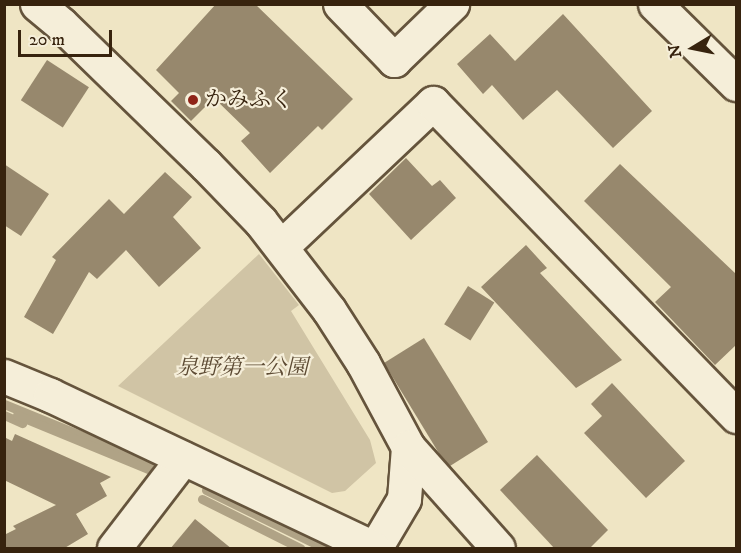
<!DOCTYPE html>
<html>
<head>
<meta charset="utf-8">
<style>
	body { margin:0 }
	#map { position:relative; width:741px; height:553px; overflow:hidden; background:#efe5c4; font-family:"IM FELL DW Pica","Noto Serif JP",serif }
	div>[style] { position:absolute }
	[style*='--x'] { left:calc(var(--x)*1px); top:calc(var(--y)*1px); width:calc(var(--w)*1px); rotate:calc(var(--a)*1deg) }
	.green>* { inset:0; background:#d0c4a5 }
	.stream>* { height:9px; margin:-4.5px; padding:0 4.5px; transform-origin:4.5px; border-radius:4.5px; background:#b0a386 }
	.building>* { inset:0; background:#97886d; transform-origin:0 0 }
	.roads { filter:drop-shadow(2px 0 #65543c) drop-shadow(-2px 0 #65543c) drop-shadow(0 2px #65543c) drop-shadow(0 -2px #65543c) }
	.street>* { height:33px; margin:-16.5px; padding:0 16.5px; transform-origin:16.5px; border-radius:16.5px; background:#f5eed9 }
	.secondary>* { height:33px; margin:-16.5px; padding:0 16.5px; transform-origin:16.5px; border-radius:16.5px; background:#f5eed9 }
	.dots>* { width:16px; height:16px; translate:-50% -50%; box-sizing:border-box; border:3px solid #f5eed9; border-radius:50% }
	span { translate:-50% -50%; white-space:nowrap; text-align:center; line-height:1.15; -webkit-text-stroke:4.5px #f5eed9; paint-order:stroke }
	.poi-label { font-size:22px; color:#37230e }
	.left { translate:0 -50%; text-align:left }
	.park-label { font-size:22px; color:#5d4b34; font-style:italic }
	.frame { position:absolute; inset:0; border:6px solid #37230e; pointer-events:none }
	.north { position:absolute; left:663px; top:18px; width:60px; height:60px; -webkit-text-stroke:4px #f5eed9; paint-order:stroke; rotate:260deg; font-size:16px; font-weight:700; line-height:24px; text-align:center; color:#37230e }
	.north::after { content:''; display:block; margin:auto; width:21px; height:27px; background:#37230e; clip-path:polygon(50% 0,100% 100%,50% 72%,0 100%) }
	.scale { position:absolute; left:18px; top:30px; width:94px; height:27px; box-sizing:border-box; border:3px solid #37230e; border-top:0; padding-left:8px; font-size:18px; line-height:21px; white-space:nowrap; color:#37230e; -webkit-text-stroke:4px #f5eed9; paint-order:stroke }
</style>
</head>
<body>
<div id="map">
	<div class="green">
		<i style="clip-path:polygon(259px 254px,299px 305px,291px 311px,370px 440px,376px 463px,345px 491px,332px 493px,118px 386px)"></i>
	</div>
	<div class="stream">
		<i style="--x:4;--y:404;--w:157;--a:22.1"></i>
		<i style="--x:4;--y:415;--w:20;--a:24"></i>
		<i style="--x:17;--y:415;--w:142;--a:22.4"></i>
		<i style="--x:206;--y:490;--w:131;--a:26.2"></i>
		<i style="--x:202;--y:499;--w:110;--a:26.6"></i>
	</div>
	<div class="building">
		<i style="clip-path:polygon(216px 4px,255px 4px,353px 99px,322px 130px,318px 126px,270px 173px,241px 141px,250px 133px,214px 98px,191px 121px,171px 101px,179px 93px,156px 70px)"></i>
		<i style="clip-path:polygon(563px 14px,652px 111px,613px 148px,557px 90px,523px 120px,492px 85px,483px 94px,457px 64px,490px 34px,515px 61px)"></i>
		<i style="left:47px;top:60px;width:50px;height:48px;rotate:33deg"></i>
		<i style="clip-path:polygon(406px 158px,432px 186px,440px 180px,456px 198px,411px 240px,369px 194px)"></i>
		<i style="clip-path:polygon(4px 164px,49px 194px,21px 236px,4px 225px)"></i>
		<i style="clip-path:polygon(620px 164px,736px 274px,736px 345px,715px 365px,655px 302px,671px 287px,584px 201px)"></i>
		<i style="clip-path:polygon(165px 172px,192px 197px,173px 217px,201px 248px,159px 287px,126px 250px,97px 279px,89px 272px,53px 334px,24px 317px,56px 260px,52px 257px,109px 199px,124px 214px)"></i>
		<i style="clip-path:polygon(526px 245px,547px 268px,540px 273px,622px 360px,576px 388px,481px 287px)"></i>
		<i style="left:468px;top:286px;width:31px;height:45px;rotate:32deg"></i>
		<i style="clip-path:polygon(424px 338px,488px 442px,450px 466px,440px 455px,384px 363px)"></i>
		<i style="clip-path:polygon(612px 383px,685px 461px,646px 498px,584px 433px,602px 416px,591px 404px)"></i>
		<i style="clip-path:polygon(15px 434px,111px 477px,100px 483px,107px 496px,76px 514px,88px 534px,63px 549px,4px 549px,4px 535px,16px 529px,13px 526px,56px 505px,4px 480px,4px 437px,12px 441px)"></i>
		<i style="clip-path:polygon(537px 455px,608px 530px,589px 549px,555px 549px,500px 490px)"></i>
		<i style="clip-path:polygon(195px 519px,232px 549px,170px 549px)"></i>
	</div>
	<div class="roads">
		<div class="street">
			<i style="--x:37;--y:4;--w:31;--a:40"></i>
			<i style="--x:61;--y:24;--w:202;--a:44.2"></i>
			<i style="--x:206;--y:165;--w:79;--a:46"></i>
			<i style="--x:261;--y:222;--w:111;--a:52.3"></i>
			<i style="--x:329;--y:310;--w:63;--a:57.3"></i>
			<i style="--x:363;--y:363;--w:95;--a:61.8"></i>
			<i style="--x:408;--y:447;--w:52;--a:94.4"></i>
			<i style="--x:404;--y:499;--w:57;--a:120.6"></i>
			<i style="--x:340;--y:4;--w:78;--a:46"></i>
			<i style="--x:394;--y:60;--w:81;--a:-44"></i>
			<i style="--x:282;--y:246;--w:208;--a:-43.4"></i>
			<i style="--x:433;--y:103;--w:436;--a:45.9"></i>
			<i style="--x:408;--y:447;--w:135;--a:48.3"></i>
			<i style="--x:114;--y:548;--w:113;--a:-52.5"></i>
		</div>
		<div class="secondary">
			<i style="--x:655;--y:4;--w:114;--a:44.6"></i>
			<i style="--x:4;--y:376;--w:50;--a:22.4"></i>
			<i style="--x:50;--y:395;--w:357;--a:25.3"></i>
		</div>
	</div>
	<div class="dots">
		<i style="left:193px;top:100px;background:#8f2418"></i>
	</div>
	<div class="poi-label">
		<span class="left" style="left:205px;top:100px">かみふく</span>
	</div>
	<div class="park-label">
		<span style="left:242px;top:368px">泉野第一公園</span>
	</div>
	<div class="frame"></div>
	<div class="north">N</div>
	<div class="scale">20 m</div>
</div>
</body>
</html>
